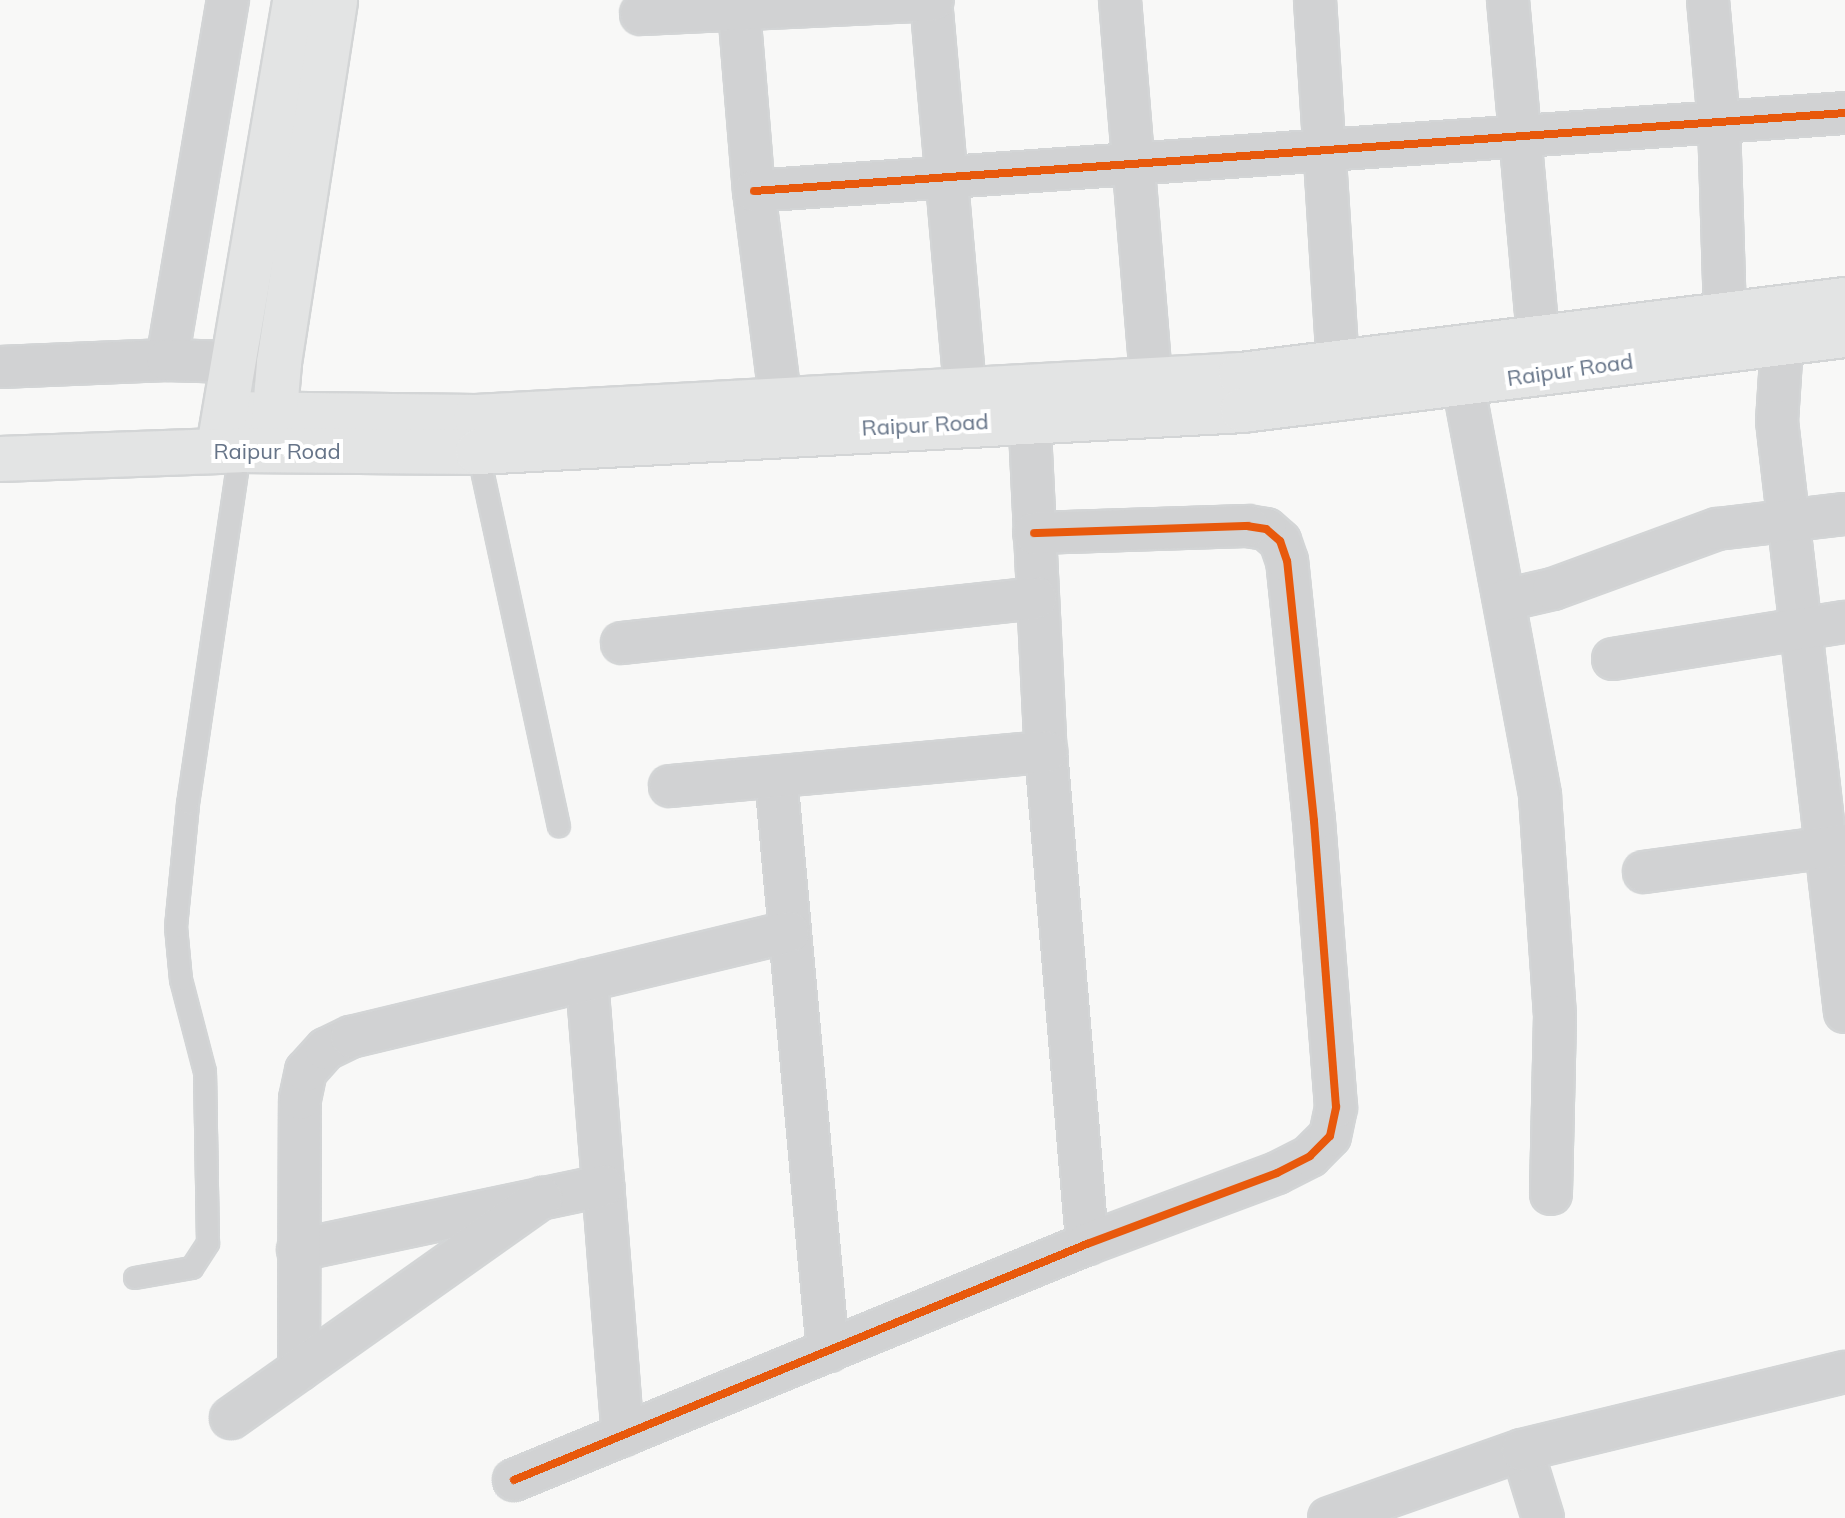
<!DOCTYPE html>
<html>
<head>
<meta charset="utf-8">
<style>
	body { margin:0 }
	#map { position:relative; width:1845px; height:1518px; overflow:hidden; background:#f8f8f7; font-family:Mulish,sans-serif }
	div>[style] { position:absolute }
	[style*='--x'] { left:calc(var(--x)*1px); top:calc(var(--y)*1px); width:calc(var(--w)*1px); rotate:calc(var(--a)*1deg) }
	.roads { filter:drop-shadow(2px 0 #d3d5d6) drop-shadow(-2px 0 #d3d5d6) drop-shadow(0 2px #d3d5d6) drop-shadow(0 -2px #d3d5d6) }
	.lane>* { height:20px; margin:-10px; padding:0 10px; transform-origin:10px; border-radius:10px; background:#d1d2d3 }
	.street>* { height:40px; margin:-20px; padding:0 20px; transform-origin:20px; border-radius:20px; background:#d1d2d3 }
	.secondary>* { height:44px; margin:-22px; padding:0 22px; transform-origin:22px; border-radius:22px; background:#e3e4e4 }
	.cycleway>* { height:8px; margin:-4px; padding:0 4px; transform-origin:4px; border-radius:4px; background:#e8590c }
	span { translate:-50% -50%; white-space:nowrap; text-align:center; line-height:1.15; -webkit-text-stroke:8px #fff; paint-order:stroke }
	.street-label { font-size:22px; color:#667488 }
</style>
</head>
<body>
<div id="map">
	<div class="roads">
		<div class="lane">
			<i style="--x:478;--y:452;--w:383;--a:77.8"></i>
			<i style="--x:135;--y:1278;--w:58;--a:-10"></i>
			<i style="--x:192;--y:1268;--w:30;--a:-57"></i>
			<i style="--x:208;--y:1243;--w:171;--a:-91"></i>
			<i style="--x:205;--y:1072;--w:95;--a:-104.6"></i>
			<i style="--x:181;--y:980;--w:53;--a:-95.4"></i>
			<i style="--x:176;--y:927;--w:124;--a:-84.4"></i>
			<i style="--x:188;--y:804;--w:358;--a:-81.6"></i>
		</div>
		<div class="street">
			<i style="--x:931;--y:0;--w:424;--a:85"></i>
			<i style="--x:1120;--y:0;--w:379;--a:85.3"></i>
			<i style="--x:1315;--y:0;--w:396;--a:86.4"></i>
			<i style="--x:1508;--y:0;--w:372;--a:84.9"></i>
			<i style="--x:1708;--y:0;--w:123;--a:84.9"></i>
			<i style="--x:1719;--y:123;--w:224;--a:88.2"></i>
			<i style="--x:739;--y:10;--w:182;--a:85.3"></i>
			<i style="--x:754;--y:191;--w:209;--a:82.8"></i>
			<i style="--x:641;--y:14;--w:292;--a:-2.7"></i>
			<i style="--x:754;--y:191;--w:1094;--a:-4.09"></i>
			<i style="--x:1782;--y:344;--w:77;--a:93.7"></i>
			<i style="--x:1777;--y:421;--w:595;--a:83.44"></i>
			<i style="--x:167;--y:360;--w:365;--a:-80.4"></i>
			<i style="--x:0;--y:367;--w:167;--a:-2.4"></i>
			<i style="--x:167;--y:360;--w:96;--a:1.8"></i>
			<i style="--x:1463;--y:383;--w:420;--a:79.4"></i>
			<i style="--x:1540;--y:796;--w:221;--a:86.1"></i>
			<i style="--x:1555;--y:1016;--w:178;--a:91.3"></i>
			<i style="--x:1028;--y:390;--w:362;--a:87.2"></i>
			<i style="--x:1046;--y:752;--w:494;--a:85.2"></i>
			<i style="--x:1505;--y:600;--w:49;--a:-12.9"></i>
			<i style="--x:1553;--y:589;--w:175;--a:-20.1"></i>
			<i style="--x:1717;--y:529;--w:129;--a:-6.7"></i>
			<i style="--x:622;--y:643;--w:417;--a:-6.2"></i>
			<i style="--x:1613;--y:659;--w:235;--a:-9.1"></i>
			<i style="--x:776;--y:777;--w:577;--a:84.83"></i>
			<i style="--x:670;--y:786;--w:378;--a:-5.2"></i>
			<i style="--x:1644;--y:872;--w:203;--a:-7.7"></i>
			<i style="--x:587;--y:980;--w:457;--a:85.5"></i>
			<i style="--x:298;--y:1250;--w:312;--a:-11.9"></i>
			<i style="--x:299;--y:1370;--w:271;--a:-89.8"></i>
			<i style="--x:300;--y:1099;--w:29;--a:-78"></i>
			<i style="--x:306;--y:1071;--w:30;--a:-48"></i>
			<i style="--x:326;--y:1049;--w:28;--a:-26"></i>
			<i style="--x:351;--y:1037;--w:450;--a:-13.5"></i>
			<i style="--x:231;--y:1418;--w:381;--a:-35.3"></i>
			<i style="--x:1522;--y:1450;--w:71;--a:72.8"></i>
			<i style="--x:514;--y:1480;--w:620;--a:-22.39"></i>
			<i style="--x:1087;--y:1244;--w:203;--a:-20.5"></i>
			<i style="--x:1277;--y:1173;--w:37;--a:-27"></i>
			<i style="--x:1310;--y:1156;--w:28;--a:-45"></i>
			<i style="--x:1330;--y:1136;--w:30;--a:-78"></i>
			<i style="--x:1336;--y:1107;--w:287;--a:-94.4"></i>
			<i style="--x:1314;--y:821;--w:261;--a:-95.9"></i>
			<i style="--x:1287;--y:561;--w:21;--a:-109"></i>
			<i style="--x:1280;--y:541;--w:18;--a:-139"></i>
			<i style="--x:1266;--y:529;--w:18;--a:-171"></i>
			<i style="--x:1248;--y:526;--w:214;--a:178.1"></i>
			<i style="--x:1329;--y:1518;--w:205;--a:-19.4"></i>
			<i style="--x:1522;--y:1450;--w:332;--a:-13.6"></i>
		</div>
		<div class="secondary">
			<i style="--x:225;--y:414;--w:251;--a:0.7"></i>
			<i style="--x:476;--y:417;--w:766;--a:-3.14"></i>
			<i style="--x:1241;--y:375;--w:609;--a:-7.08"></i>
			<i style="--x:220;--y:441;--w:447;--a:-80.3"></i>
			<i style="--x:272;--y:445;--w:82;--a:-85.1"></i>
			<i style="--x:279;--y:363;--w:367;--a:-81.2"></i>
			<i style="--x:0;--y:459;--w:240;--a:-2.1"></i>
			<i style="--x:240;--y:450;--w:238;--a:0.5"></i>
			<i style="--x:478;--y:452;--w:766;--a:-3.14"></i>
			<i style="--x:1243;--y:410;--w:607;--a:-7.1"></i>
		</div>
	</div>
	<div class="cycleway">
		<i style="--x:754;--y:191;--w:1094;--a:-4.09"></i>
		<i style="--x:514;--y:1480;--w:620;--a:-22.39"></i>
		<i style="--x:1087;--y:1244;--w:203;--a:-20.5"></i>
		<i style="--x:1277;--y:1173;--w:37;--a:-27"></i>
		<i style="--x:1310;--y:1156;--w:28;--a:-45"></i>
		<i style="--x:1330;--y:1136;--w:30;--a:-78"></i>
		<i style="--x:1336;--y:1107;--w:287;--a:-94.4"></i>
		<i style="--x:1314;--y:821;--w:261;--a:-95.9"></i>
		<i style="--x:1287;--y:561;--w:21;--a:-109"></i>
		<i style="--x:1280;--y:541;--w:18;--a:-139"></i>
		<i style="--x:1266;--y:529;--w:18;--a:-171"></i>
		<i style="--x:1248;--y:526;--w:214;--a:178.1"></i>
	</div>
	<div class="street-label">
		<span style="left:1570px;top:370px;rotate:-8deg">Raipur Road</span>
		<span style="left:925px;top:425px;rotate:-3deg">Raipur Road</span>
		<span style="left:277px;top:452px">Raipur Road</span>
	</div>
</div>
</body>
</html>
